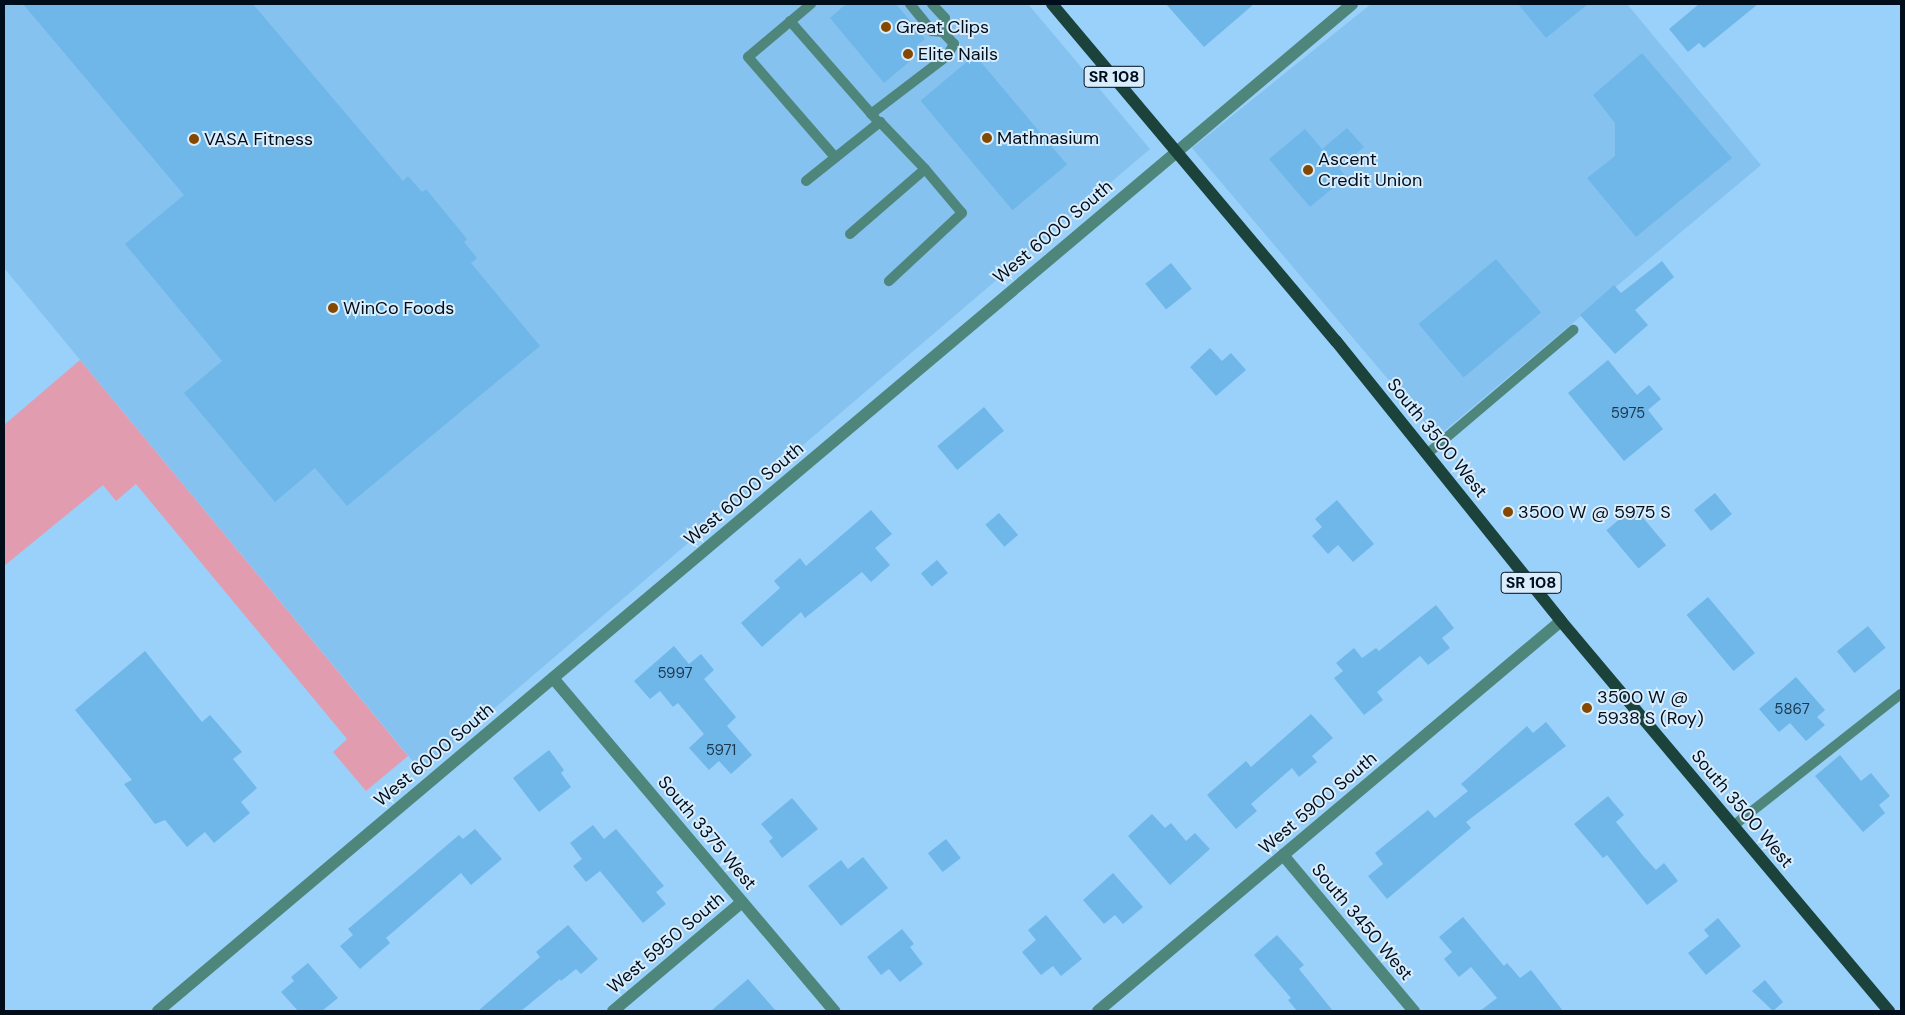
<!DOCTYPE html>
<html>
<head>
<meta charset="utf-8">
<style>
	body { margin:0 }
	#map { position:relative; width:1905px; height:1015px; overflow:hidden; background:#99d1fa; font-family:"DM Sans",sans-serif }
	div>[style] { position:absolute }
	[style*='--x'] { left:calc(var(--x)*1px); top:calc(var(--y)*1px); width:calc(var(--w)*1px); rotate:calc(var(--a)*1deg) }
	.built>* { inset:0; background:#85c2ef }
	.green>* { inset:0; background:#e29cb0 }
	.building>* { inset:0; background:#6fb7e9; transform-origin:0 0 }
	.service>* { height:10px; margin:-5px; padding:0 5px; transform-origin:5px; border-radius:5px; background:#4f867c }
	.minor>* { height:12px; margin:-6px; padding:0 6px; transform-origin:6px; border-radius:6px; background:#4f867c }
	.tertiary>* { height:12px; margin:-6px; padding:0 6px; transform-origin:6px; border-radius:6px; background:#4f867c }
	.primary>* { height:12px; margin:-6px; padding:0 6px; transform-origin:6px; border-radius:6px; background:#1b433c }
	.dots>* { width:14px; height:14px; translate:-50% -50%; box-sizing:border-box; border:2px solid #d9edfd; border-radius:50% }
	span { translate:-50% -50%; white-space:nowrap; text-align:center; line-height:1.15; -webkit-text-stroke:4px #d9edfd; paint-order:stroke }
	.number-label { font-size:15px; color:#1c384f }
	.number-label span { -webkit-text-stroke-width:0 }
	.shield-label span { padding:1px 4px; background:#d9edfd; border:1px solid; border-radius:4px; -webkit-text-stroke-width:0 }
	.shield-label { font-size:16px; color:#000e1c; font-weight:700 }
	.poi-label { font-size:18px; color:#000e1c }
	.left { translate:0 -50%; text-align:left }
	.street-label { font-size:18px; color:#000e1c }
	.frame { position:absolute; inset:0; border:5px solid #000e1c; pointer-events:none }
</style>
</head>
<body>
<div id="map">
	<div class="built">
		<i style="clip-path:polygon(4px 4px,1028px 4px,1150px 149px,421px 771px,4px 268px)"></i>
		<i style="clip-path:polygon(1371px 4px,1627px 4px,1761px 165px,1437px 437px,1192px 148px)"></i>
	</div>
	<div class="green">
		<i style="clip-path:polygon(80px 360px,408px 756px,366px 791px,333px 752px,347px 739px,136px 484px,116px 501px,103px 485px,4px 566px,4px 425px)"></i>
	</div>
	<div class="building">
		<i style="clip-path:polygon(23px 4px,253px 4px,403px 181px,408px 176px,422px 192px,426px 189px,467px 239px,464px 242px,477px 258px,471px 263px,540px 346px,347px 506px,315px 468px,275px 502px,184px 393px,222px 361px,125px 244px,184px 195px)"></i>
		<i style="clip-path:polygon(846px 4px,896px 4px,925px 39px,917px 45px,922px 51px,884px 83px,830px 18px)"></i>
		<i style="clip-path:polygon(1166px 4px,1254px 4px,1204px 47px)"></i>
		<i style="clip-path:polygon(1518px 4px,1588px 4px,1546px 38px)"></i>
		<i style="clip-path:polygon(1699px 4px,1758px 4px,1704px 48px,1699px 43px,1688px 52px,1669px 29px)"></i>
		<i style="clip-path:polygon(1642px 53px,1732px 158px,1636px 237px,1587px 178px,1615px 156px,1615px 123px,1593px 95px)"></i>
		<i style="left:975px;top:55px;width:143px;height:71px;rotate:50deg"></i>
		<i style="clip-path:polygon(1347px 128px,1364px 147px,1339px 168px,1346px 177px,1310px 207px,1269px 159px,1305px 129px,1322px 149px)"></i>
		<i style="left:1496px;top:259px;width:70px;height:101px;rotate:50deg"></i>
		<i style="clip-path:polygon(1662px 261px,1674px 277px,1635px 310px,1648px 325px,1615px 354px,1580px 315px,1614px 285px,1621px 293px)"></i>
		<i style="left:1171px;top:263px;width:33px;height:33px;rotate:51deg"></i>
		<i style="clip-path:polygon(1210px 348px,1222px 361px,1231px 353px,1246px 370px,1216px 396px,1190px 367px)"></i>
		<i style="clip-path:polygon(1608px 360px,1637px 395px,1649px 385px,1661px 399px,1648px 410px,1663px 429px,1624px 461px,1568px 393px)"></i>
		<i style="left:984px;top:407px;width:31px;height:61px;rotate:50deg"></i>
		<i style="left:1715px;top:493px;width:27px;height:27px;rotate:51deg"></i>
		<i style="clip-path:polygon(1337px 500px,1374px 544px,1353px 562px,1338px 545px,1328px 554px,1312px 536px,1322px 527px,1315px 519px)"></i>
		<i style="left:1634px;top:507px;width:50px;height:36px;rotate:50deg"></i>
		<i style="clip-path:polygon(871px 510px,892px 534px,875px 548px,890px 565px,871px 582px,862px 572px,805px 618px,801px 612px,762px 647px,741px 623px,780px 588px,774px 581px,800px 558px,806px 566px)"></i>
		<i style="left:999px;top:513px;width:29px;height:18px;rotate:49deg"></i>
		<i style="left:937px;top:560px;width:17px;height:21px;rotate:50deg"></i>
		<i style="left:1708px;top:597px;width:73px;height:28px;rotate:50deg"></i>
		<i style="clip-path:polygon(1436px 605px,1454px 628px,1442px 638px,1450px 648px,1428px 665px,1420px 656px,1377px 692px,1383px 700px,1364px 715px,1334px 678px,1343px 671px,1336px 663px,1354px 648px,1362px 658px,1376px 648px,1379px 651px)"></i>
		<i style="left:1868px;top:626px;width:28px;height:40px;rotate:51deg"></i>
		<i style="clip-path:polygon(674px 646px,689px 664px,701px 654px,714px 670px,704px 679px,736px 717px,727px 726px,752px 755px,731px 774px,719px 761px,709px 770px,689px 748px,704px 734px,678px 703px,673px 707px,660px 691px,650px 699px,634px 681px)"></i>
		<i style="clip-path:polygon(145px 651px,202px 722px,210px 715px,242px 752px,233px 759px,257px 788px,241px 802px,250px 813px,214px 843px,205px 832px,187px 847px,165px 820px,155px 824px,124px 784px,132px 780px,75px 710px)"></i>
		<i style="clip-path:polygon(1796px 677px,1825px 710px,1817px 717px,1825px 725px,1806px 741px,1790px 723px,1779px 732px,1759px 709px)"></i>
		<i style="clip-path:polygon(1311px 714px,1333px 738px,1312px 756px,1317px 762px,1299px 777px,1292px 768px,1251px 804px,1257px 811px,1236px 829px,1207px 795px,1246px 761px,1251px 767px)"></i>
		<i style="clip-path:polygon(1546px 722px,1566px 746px,1466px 822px,1471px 828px,1387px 899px,1368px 876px,1383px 864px,1375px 853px,1428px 810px,1435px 818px,1468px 791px,1461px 784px,1527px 726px,1533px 733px)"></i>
		<i style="clip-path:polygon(549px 750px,564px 770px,561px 773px,571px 787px,539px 812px,513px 778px)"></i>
		<i style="clip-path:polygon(1840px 755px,1861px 781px,1871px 773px,1890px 796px,1879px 805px,1885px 813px,1863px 832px,1815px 776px)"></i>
		<i style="clip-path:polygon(1608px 796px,1624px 815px,1616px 822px,1644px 857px,1656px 870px,1664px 863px,1678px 881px,1647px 905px,1607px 855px,1603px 858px,1574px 824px)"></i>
		<i style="clip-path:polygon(792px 798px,818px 829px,782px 858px,769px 841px,773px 838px,761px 824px)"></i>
		<i style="clip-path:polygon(1152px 814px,1165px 828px,1171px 823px,1186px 841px,1195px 833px,1210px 849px,1170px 885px,1128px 836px)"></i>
		<i style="clip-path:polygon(593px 825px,604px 839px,616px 829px,664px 886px,656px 892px,666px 904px,643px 923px,600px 871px,586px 882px,573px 866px,582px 859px,570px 843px)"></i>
		<i style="clip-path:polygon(475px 829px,502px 859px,471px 885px,461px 873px,386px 938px,390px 943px,360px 969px,340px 946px,353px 935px,348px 929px,459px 835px,463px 839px)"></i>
		<i style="left:946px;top:839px;width:24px;height:23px;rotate:52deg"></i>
		<i style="clip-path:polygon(863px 857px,888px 888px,841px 926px,808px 886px,841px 860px,848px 869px)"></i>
		<i style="clip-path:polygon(1113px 873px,1143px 907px,1123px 924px,1115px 915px,1104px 924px,1083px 900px)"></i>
		<i style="clip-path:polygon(1046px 915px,1082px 959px,1061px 976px,1053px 966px,1041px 975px,1022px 952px,1036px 940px,1028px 930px)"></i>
		<i style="clip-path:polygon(1463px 917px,1504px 966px,1507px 963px,1520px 978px,1531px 970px,1563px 1011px,1480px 1011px,1497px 998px,1471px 967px,1459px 977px,1444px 959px,1452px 952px,1439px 937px)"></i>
		<i style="clip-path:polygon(1718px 918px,1741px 946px,1706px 975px,1688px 953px,1709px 936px,1704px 930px)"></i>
		<i style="clip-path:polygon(568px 925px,598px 959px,581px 974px,576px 969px,561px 981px,560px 979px,521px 1011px,478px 1011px,540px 957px,536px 952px)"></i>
		<i style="clip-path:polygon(902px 929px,914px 944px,910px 947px,923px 964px,900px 982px,889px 969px,881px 975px,867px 957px)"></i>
		<i style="clip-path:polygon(1277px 935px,1304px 965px,1299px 969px,1333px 1011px,1297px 1011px,1288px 1000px,1291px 998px,1254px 955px)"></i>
		<i style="clip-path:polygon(308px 963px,338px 998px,322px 1011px,298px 1011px,281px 992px,294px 981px,291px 977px)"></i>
		<i style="clip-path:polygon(748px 979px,776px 1011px,711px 1011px)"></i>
		<i style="clip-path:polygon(1765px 980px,1783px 1002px,1773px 1011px,1752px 991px)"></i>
	</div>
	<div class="service">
		<i style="--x:811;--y:4;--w:82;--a:139.9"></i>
		<i style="--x:748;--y:57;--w:133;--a:49"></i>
		<i style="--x:910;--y:4;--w:35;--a:51"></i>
		<i style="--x:932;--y:31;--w:11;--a:5"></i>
		<i style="--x:790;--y:21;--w:129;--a:48.8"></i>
		<i style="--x:871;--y:114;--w:96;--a:-37.3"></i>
		<i style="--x:947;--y:56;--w:14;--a:-60"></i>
		<i style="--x:954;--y:44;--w:16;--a:-133"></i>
		<i style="--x:943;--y:32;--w:14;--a:-82"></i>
		<i style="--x:945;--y:18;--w:19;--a:-133"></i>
		<i style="--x:806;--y:181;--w:95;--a:-38.6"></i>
		<i style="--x:880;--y:122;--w:65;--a:46.2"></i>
		<i style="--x:850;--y:234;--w:99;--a:-40.9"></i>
		<i style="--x:925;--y:169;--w:57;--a:49.9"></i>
		<i style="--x:962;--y:213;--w:100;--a:137"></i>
		<i style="--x:1427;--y:454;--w:192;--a:-40.3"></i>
		<i style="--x:1733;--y:826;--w:214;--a:-38.2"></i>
	</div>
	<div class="minor">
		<i style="--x:553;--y:678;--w:436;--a:49.8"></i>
		<i style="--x:1283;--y:855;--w:204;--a:50"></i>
		<i style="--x:613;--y:1011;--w:169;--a:-40.2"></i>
		<i style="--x:1098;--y:1011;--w:605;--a:-40.11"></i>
	</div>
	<div class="tertiary">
		<i style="--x:158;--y:1011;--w:1562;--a:-40.14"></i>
	</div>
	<div class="primary">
		<i style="--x:1052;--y:4;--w:441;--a:49.9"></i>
		<i style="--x:1336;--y:341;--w:359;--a:51.2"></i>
		<i style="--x:1561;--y:621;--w:510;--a:49.94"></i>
	</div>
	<div class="dots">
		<i style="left:886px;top:27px;background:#844801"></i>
		<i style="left:908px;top:54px;background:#844801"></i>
		<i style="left:987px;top:138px;background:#844801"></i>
		<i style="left:194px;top:139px;background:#844801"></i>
		<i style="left:1308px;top:170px;background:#844801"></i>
		<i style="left:333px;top:308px;background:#844801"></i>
		<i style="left:1508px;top:512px;background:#844801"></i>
		<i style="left:1587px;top:708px;background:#844801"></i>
	</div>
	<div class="number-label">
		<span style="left:1628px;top:414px">5975</span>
		<span style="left:675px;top:674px">5997</span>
		<span style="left:1792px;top:710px">5867</span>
		<span style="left:721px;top:751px">5971</span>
	</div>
	<div class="shield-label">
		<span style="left:1114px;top:77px">SR 108</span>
		<span style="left:1531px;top:583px">SR 108</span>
	</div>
	<div class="poi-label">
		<span class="left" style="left:896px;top:27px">Great Clips</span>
		<span class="left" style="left:918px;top:54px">Elite Nails</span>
		<span class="left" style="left:997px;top:138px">Mathnasium</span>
		<span class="left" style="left:204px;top:139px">VASA Fitness</span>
		<span class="left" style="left:1318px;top:170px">Ascent<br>Credit Union</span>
		<span class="left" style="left:343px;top:308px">WinCo Foods</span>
		<span class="left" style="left:1518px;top:512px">3500 W @ 5975 S</span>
		<span class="left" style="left:1597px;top:708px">3500 W @<br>5938 S (Roy)</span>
	</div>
	<div class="street-label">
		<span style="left:1053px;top:232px;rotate:-40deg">West 6000 South</span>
		<span style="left:1437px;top:438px;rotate:51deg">South 3500 West</span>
		<span style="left:744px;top:494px;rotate:-40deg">West 6000 South</span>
		<span style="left:434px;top:755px;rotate:-40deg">West 6000 South</span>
		<span style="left:1318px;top:803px;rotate:-40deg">West 5900 South</span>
		<span style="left:1742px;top:809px;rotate:50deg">South 3500 West</span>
		<span style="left:707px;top:833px;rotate:50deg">South 3375 West</span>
		<span style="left:1362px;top:922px;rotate:50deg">South 3450 West</span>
		<span style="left:666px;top:943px;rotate:-40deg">West 5950 South</span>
	</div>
	<div class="frame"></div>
</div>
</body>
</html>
